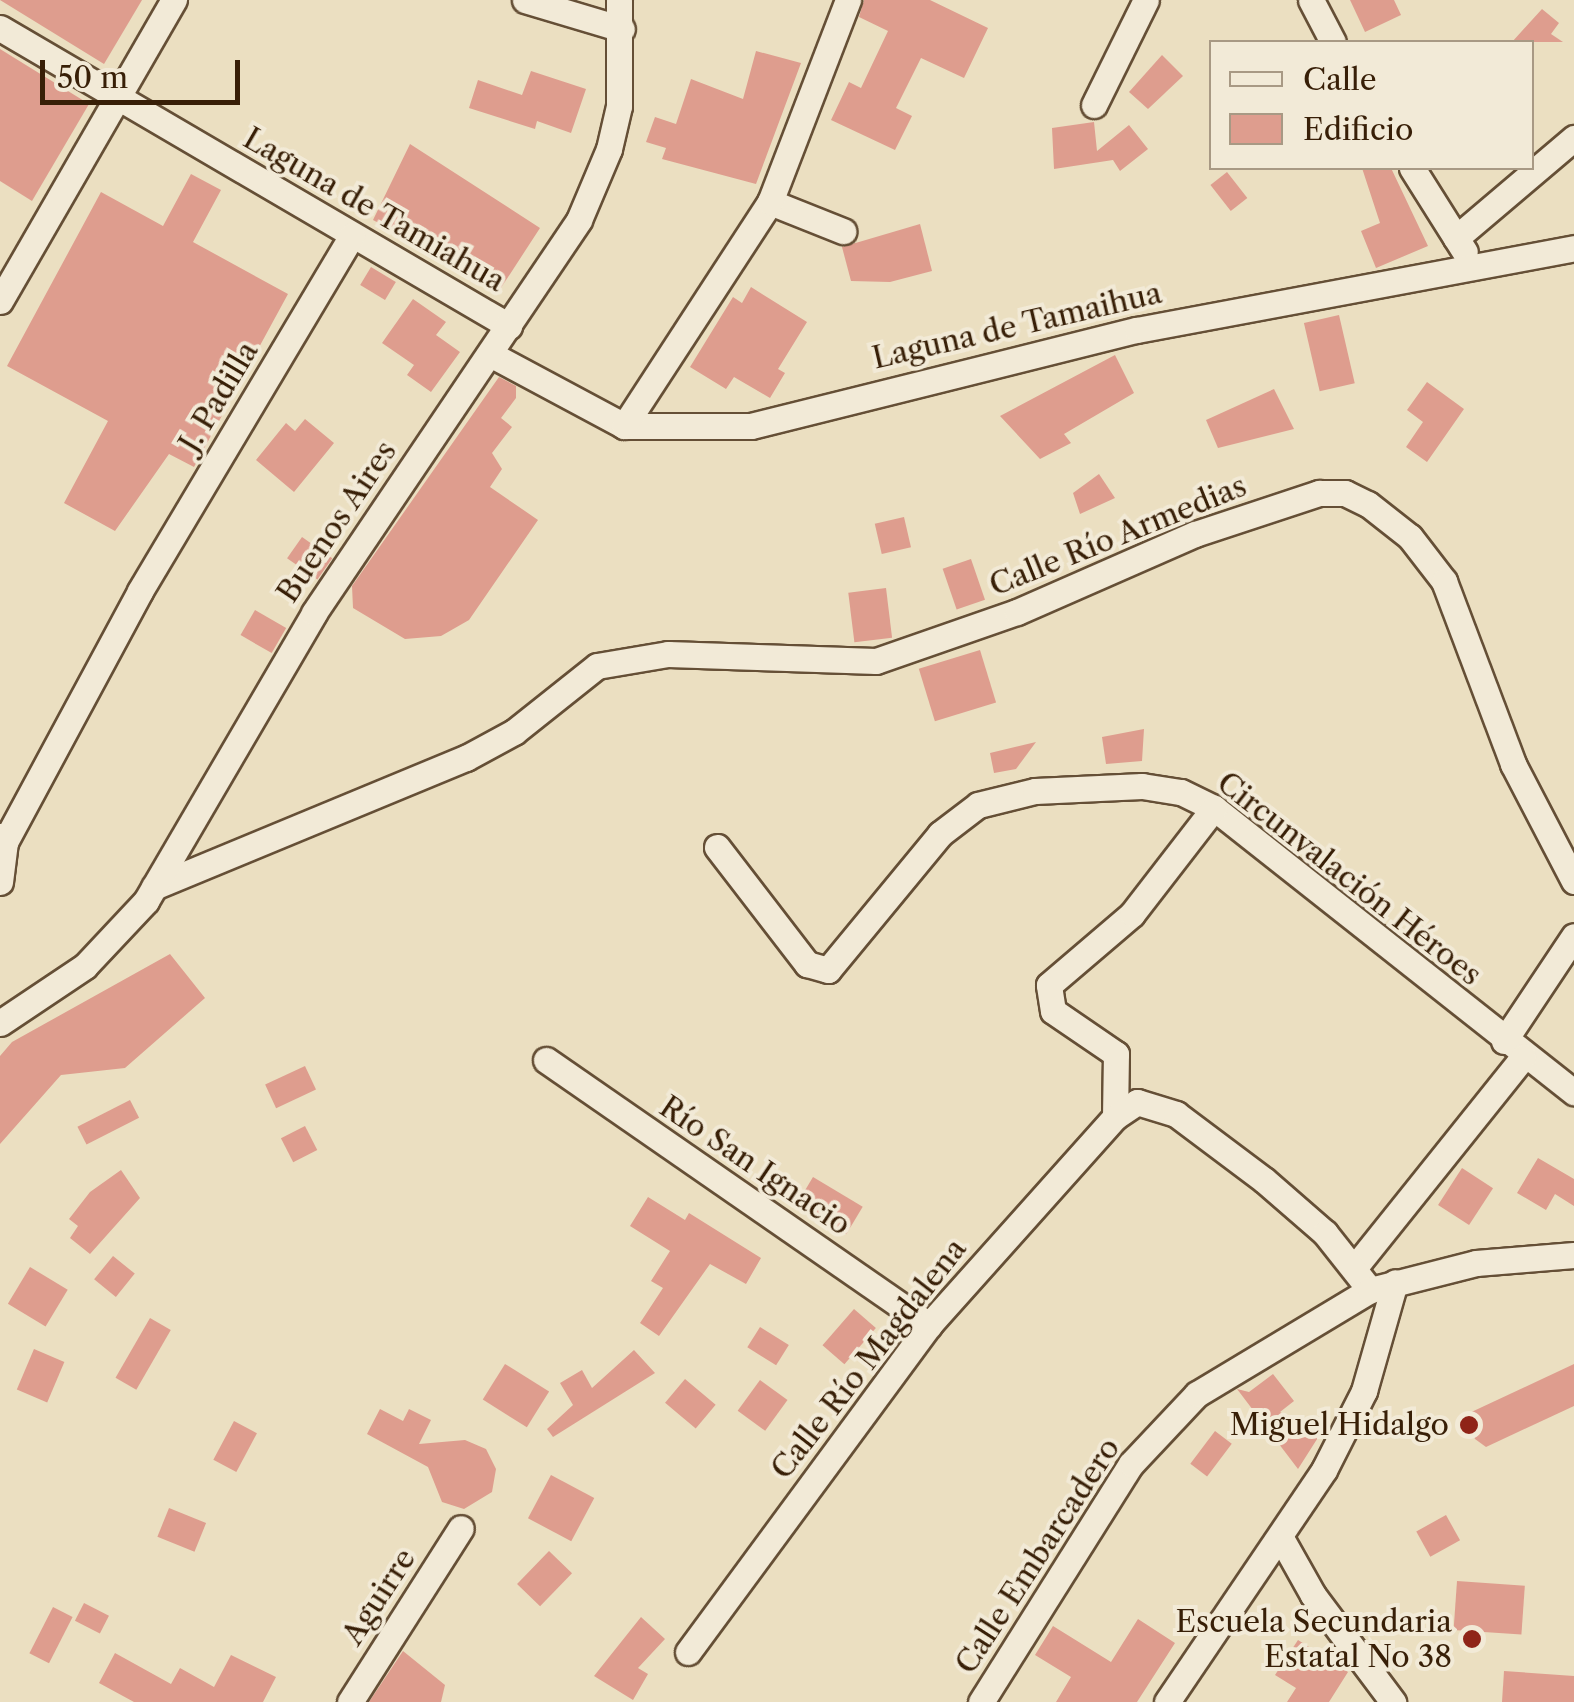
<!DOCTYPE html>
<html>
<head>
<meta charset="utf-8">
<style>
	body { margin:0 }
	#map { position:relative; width:1574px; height:1702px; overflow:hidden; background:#ebdfc1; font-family:"Libre Caslon Text",serif }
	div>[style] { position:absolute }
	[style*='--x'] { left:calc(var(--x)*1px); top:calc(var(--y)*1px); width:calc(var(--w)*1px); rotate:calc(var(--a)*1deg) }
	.building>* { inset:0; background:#de9d8e; transform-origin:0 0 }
	.roads { filter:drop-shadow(2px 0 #654f36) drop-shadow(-2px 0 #654f36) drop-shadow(0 2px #654f36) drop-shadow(0 -2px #654f36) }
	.minor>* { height:25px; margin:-12.5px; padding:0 12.5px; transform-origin:12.5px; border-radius:12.5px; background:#f2ead7 }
	.dots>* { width:28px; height:28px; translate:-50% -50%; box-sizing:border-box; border:5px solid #f2ead7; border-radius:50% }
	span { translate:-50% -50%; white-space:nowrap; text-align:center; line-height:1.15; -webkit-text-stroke:8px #f2ead7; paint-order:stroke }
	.street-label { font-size:30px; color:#381f07 }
	.poi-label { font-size:30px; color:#381f07 }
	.right { translate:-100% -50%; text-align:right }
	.legend { position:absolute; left:1209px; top:40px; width:325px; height:130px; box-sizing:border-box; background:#f2ead7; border:2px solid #a89984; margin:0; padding:12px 18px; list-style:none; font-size:30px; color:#381f07 }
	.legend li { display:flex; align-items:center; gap:20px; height:50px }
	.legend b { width:50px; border:2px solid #a89984 }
	.scale { position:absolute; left:40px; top:60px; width:200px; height:45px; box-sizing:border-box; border:5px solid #381f07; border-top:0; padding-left:12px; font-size:30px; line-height:35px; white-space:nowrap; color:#381f07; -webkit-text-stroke:8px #f2ead7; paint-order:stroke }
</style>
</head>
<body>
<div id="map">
	<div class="building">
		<i style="clip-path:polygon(0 0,142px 0,104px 64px)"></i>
		<i style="clip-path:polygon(864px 0,930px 0,988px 28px,964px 78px,921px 58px,896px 108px,912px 116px,895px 150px,831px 120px,849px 82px,861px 88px,888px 31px,859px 17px)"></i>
		<i style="clip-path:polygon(1350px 0,1394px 0,1401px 15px,1365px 32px)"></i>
		<i style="clip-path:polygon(1542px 9px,1559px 23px,1551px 34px,1563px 42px,1512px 42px)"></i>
		<i style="clip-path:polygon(0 49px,89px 104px,32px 201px,0 181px)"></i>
		<i style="clip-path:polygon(756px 51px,801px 63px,756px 184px,662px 159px,666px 148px,646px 142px,655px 117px,676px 124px,691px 79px,743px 99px)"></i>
		<i style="clip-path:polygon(1162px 55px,1183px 76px,1148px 109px,1129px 92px)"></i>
		<i style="clip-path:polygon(531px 71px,586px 89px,571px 133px,537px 121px,535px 129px,469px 108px,478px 80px,522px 95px)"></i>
		<i style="clip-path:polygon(1094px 122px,1097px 151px,1129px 125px,1148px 149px,1120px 171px,1113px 160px,1054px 169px,1052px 128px)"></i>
		<i style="clip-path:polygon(410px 144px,540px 228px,499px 291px,406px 230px,403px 236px,373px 220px)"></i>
		<i style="clip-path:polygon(1362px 168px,1391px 168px,1428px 246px,1376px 268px,1361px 231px,1380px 223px)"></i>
		<i style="left:1227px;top:172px;width:33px;height:21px;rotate:52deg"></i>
		<i style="clip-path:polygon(191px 174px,221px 190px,193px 242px,288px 294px,194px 467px,169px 454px,115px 531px,64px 503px,108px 421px,7px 366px,101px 192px,163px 226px)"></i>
		<i style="clip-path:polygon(920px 224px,932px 271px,890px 282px,851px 281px,842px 247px)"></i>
		<i style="left:371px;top:267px;width:29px;height:21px;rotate:31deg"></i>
		<i style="clip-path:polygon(751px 287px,807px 322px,778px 369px,785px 373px,770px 398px,734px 377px,726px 389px,690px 367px,733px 297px,742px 303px)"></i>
		<i style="clip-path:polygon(413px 299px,446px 322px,436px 335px,460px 352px,431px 392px,407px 375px,414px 365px,382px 343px)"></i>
		<i style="left:1339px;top:315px;width:70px;height:36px;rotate:77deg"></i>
		<i style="clip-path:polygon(1115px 355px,1134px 393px,1064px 434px,1071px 443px,1040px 459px,1000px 416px)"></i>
		<i style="clip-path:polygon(499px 377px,516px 386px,516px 398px,501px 418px,512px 427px,492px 453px,502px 469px,490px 487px,538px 520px,469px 620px,441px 636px,405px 639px,353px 608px,352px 586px)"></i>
		<i style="clip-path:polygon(1427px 382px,1464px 409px,1427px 462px,1406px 447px,1423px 422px,1407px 410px)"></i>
		<i style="clip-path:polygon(1274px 389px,1294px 429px,1218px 448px,1206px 420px)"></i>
		<i style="clip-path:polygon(305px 419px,334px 443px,294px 492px,256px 460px,286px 423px,295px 431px)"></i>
		<i style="clip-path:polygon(1099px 474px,1115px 498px,1080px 514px,1073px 493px)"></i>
		<i style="left:904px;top:517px;width:31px;height:30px;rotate:77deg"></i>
		<i style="left:302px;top:537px;width:37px;height:26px;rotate:35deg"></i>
		<i style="left:971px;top:559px;width:43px;height:30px;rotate:71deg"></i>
		<i style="left:886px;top:588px;width:50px;height:38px;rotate:83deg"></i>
		<i style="left:255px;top:610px;width:36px;height:29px;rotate:30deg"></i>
		<i style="left:980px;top:650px;width:55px;height:64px;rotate:73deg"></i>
		<i style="clip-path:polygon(1144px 729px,1142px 761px,1106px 764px,1102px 737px)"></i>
		<i style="clip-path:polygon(1036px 742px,1016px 769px,994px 773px,990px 753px)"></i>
		<i style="clip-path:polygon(170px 954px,205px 998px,125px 1068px,61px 1075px,0 1144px,0 1056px,12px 1042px)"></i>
		<i style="left:305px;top:1066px;width:26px;height:44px;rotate:65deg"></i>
		<i style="left:130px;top:1100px;width:20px;height:59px;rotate:63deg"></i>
		<i style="left:305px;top:1126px;width:27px;height:27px;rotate:63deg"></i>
		<i style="clip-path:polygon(1538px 1158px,1574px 1179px,1574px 1206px,1555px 1194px,1546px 1210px,1517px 1193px)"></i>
		<i style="left:1462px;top:1168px;width:37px;height:44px;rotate:33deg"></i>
		<i style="clip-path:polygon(121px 1170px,140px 1198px,90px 1254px,70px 1238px,78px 1226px,69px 1219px,90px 1192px)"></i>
		<i style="left:813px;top:1177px;width:58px;height:32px;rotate:31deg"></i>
		<i style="clip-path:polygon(648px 1197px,685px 1220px,689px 1213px,761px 1258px,746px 1284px,710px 1264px,659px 1336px,640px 1323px,663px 1288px,651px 1281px,670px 1251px,630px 1226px)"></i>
		<i style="left:113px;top:1256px;width:28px;height:30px;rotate:39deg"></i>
		<i style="left:30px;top:1267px;width:44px;height:43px;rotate:31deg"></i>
		<i style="left:854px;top:1309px;width:29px;height:48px;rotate:41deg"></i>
		<i style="left:150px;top:1318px;width:24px;height:69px;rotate:30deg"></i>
		<i style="left:760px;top:1327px;width:34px;height:24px;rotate:32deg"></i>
		<i style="left:34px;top:1349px;width:33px;height:44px;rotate:23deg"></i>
		<i style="clip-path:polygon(634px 1350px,655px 1373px,553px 1437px,547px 1429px,573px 1405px,560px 1383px,582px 1370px,592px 1388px)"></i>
		<i style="left:505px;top:1364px;width:52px;height:42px;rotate:32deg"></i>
		<i style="clip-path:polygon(1574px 1364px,1574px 1406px,1486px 1447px,1475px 1439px,1465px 1415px)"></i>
		<i style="clip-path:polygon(1273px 1374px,1294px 1401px,1280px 1412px,1319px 1436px,1298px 1469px,1237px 1389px,1249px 1392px)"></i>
		<i style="left:685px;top:1379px;width:40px;height:31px;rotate:40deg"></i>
		<i style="left:760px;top:1380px;width:34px;height:38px;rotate:36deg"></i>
		<i style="clip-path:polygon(380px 1409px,403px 1421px,409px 1409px,431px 1420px,419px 1444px,465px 1440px,486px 1449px,496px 1469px,492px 1492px,464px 1509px,442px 1502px,428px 1467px,367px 1434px)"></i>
		<i style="left:234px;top:1421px;width:26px;height:44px;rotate:28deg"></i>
		<i style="left:1215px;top:1431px;width:21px;height:41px;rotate:37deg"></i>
		<i style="left:551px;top:1475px;width:49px;height:49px;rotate:28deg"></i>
		<i style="left:169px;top:1508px;width:40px;height:31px;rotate:22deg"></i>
		<i style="left:1446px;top:1515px;width:29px;height:34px;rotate:61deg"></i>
		<i style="left:549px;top:1551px;width:32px;height:46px;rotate:44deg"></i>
		<i style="left:1457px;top:1581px;width:68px;height:49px;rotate:4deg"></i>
		<i style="left:84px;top:1603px;width:28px;height:20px;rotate:27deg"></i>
		<i style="left:53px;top:1607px;width:22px;height:52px;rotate:27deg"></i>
		<i style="clip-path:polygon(641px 1617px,665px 1639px,638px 1668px,648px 1674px,633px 1700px,594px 1676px)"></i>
		<i style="clip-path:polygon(1138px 1619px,1175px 1643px,1137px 1702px,1056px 1702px,1071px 1677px,1035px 1655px,1053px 1626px,1111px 1662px)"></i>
		<i style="clip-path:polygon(1298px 1640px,1348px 1672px,1329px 1702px,1287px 1702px,1296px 1688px,1275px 1675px)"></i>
		<i style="clip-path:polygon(403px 1651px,445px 1685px,441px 1702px,369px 1702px)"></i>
		<i style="clip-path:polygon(115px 1653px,171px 1684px,180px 1668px,214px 1687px,231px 1655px,276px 1677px,263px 1702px,134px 1702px,99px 1683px)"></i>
		<i style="clip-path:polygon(1504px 1671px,1574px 1676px,1574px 1702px,1502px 1702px)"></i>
	</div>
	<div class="roads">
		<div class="minor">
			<i style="--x:525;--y:0;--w:101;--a:16.6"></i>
			<i style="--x:1311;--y:0;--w:47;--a:62.4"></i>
			<i style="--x:0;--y:28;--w:590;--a:30.35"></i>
			<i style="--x:1094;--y:105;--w:117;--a:-63.7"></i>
			<i style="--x:1412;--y:168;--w:99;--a:57.8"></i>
			<i style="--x:770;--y:202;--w:79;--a:21.7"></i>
			<i style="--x:1456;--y:238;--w:155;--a:-40.3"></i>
			<i style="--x:0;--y:301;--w:348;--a:-60"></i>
			<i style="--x:490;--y:354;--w:152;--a:28.2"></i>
			<i style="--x:624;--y:426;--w:127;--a:0"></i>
			<i style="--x:751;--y:426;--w:398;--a:-14"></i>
			<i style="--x:1137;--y:330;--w:445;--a:-10.6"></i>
			<i style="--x:624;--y:426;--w:267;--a:-56.9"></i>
			<i style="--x:770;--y:202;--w:217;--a:-68.9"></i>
			<i style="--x:0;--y:836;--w:8;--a:50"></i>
			<i style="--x:5;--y:842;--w:285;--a:-61.7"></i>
			<i style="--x:140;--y:591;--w:414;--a:-59.2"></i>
			<i style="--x:717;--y:847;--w:148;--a:52.4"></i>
			<i style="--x:807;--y:964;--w:22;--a:16"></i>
			<i style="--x:828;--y:970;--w:176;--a:-50.5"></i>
			<i style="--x:940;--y:834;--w:48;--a:-37.3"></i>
			<i style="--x:978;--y:805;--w:59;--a:-13.8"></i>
			<i style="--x:1035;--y:791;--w:107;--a:-2.7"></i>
			<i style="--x:1142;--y:786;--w:39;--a:9"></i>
			<i style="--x:1181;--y:792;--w:37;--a:26"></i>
			<i style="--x:1214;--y:808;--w:459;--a:38.3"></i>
			<i style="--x:0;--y:882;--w:40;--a:-82.9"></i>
			<i style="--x:154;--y:887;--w:338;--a:-22.5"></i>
			<i style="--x:466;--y:758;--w:55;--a:-28.4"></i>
			<i style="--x:514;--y:732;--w:106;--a:-38.5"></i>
			<i style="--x:597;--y:666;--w:72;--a:-9.6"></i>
			<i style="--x:668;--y:654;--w:208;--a:1.9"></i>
			<i style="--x:876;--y:661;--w:149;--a:-19.2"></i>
			<i style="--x:1017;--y:612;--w:194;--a:-23.7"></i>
			<i style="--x:1195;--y:534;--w:131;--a:-18.3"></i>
			<i style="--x:1319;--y:493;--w:26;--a:0"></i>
			<i style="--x:1345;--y:493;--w:25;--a:26"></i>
			<i style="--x:1368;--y:504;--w:53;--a:38.2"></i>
			<i style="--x:1410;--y:537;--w:56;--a:52.3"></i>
			<i style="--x:1444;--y:581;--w:196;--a:69.3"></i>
			<i style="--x:1513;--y:764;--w:132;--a:62.5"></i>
			<i style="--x:0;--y:1023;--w:102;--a:-33.8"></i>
			<i style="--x:85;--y:966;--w:89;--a:-46.8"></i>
			<i style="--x:146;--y:901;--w:333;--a:-59.7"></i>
			<i style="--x:314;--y:613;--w:474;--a:-56"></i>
			<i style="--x:579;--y:220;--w:77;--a:-67.1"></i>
			<i style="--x:609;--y:149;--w:44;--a:-76.9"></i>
			<i style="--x:619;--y:106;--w:106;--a:-90"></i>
			<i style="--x:1504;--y:1041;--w:126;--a:-56.3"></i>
			<i style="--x:546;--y:1060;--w:466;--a:34.7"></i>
			<i style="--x:1115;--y:1117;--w:63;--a:-89.1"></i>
			<i style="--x:1116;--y:1054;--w:76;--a:-145.7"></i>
			<i style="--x:1053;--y:1011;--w:26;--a:-99"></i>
			<i style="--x:1049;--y:985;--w:109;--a:-40.5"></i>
			<i style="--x:1132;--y:914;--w:134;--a:-52.3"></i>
			<i style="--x:1355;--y:1267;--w:269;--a:-51.3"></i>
			<i style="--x:1281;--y:1538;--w:65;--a:60.7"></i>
			<i style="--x:1313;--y:1595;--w:134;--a:53.2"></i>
			<i style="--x:688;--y:1652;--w:406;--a:-53.6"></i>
			<i style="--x:929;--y:1325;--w:279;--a:-48.2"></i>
			<i style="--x:1115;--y:1117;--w:27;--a:-34"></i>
			<i style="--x:1137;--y:1102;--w:41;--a:17.1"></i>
			<i style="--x:1176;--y:1114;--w:110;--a:36.9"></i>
			<i style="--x:1264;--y:1180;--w:81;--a:41"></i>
			<i style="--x:1325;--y:1233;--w:73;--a:51.7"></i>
			<i style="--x:350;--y:1702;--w:206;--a:-57.5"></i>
			<i style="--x:981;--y:1702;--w:281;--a:-57.8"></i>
			<i style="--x:1131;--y:1464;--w:96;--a:-46.7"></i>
			<i style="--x:1197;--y:1394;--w:202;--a:-31"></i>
			<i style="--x:1370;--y:1290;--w:109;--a:-14.3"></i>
			<i style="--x:1476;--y:1263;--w:98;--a:-4.7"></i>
			<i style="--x:1167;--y:1702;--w:280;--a:-55.9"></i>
			<i style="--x:1324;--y:1470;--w:89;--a:-63.1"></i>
			<i style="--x:1364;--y:1391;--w:113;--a:-74.1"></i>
		</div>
	</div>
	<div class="dots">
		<i style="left:1469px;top:1425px;background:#8f2418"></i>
		<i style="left:1472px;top:1639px;background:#8f2418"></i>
	</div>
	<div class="street-label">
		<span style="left:374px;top:210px;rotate:30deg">Laguna de Tamiahua</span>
		<span style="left:1017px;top:326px;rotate:-13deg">Laguna de Tamaihua</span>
		<span style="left:219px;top:397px;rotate:-59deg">J. Padilla</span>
		<span style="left:337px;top:522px;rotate:-56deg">Buenos Aires</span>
		<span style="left:1118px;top:536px;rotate:-22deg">Calle Río Armedias</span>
		<span style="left:1349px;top:879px;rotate:38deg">Circunvalación Héroes</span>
		<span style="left:755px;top:1166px;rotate:34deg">Río San Ignacio</span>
		<span style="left:869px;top:1359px;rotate:-52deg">Calle Río Magdalena</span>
		<span style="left:1038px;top:1556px;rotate:-57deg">Calle Embarcadero</span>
		<span style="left:379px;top:1597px;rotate:-57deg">Aguirre</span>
	</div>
	<div class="poi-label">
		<span class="right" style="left:1449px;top:1425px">Miguel Hidalgo</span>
		<span class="right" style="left:1452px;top:1639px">Escuela Secundaria<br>Estatal No 38</span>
	</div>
	<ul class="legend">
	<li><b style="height:12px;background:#f2ead7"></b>Calle</li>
	<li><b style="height:28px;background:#de9d8e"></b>Edificio</li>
	</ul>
	<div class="scale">50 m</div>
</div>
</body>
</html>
